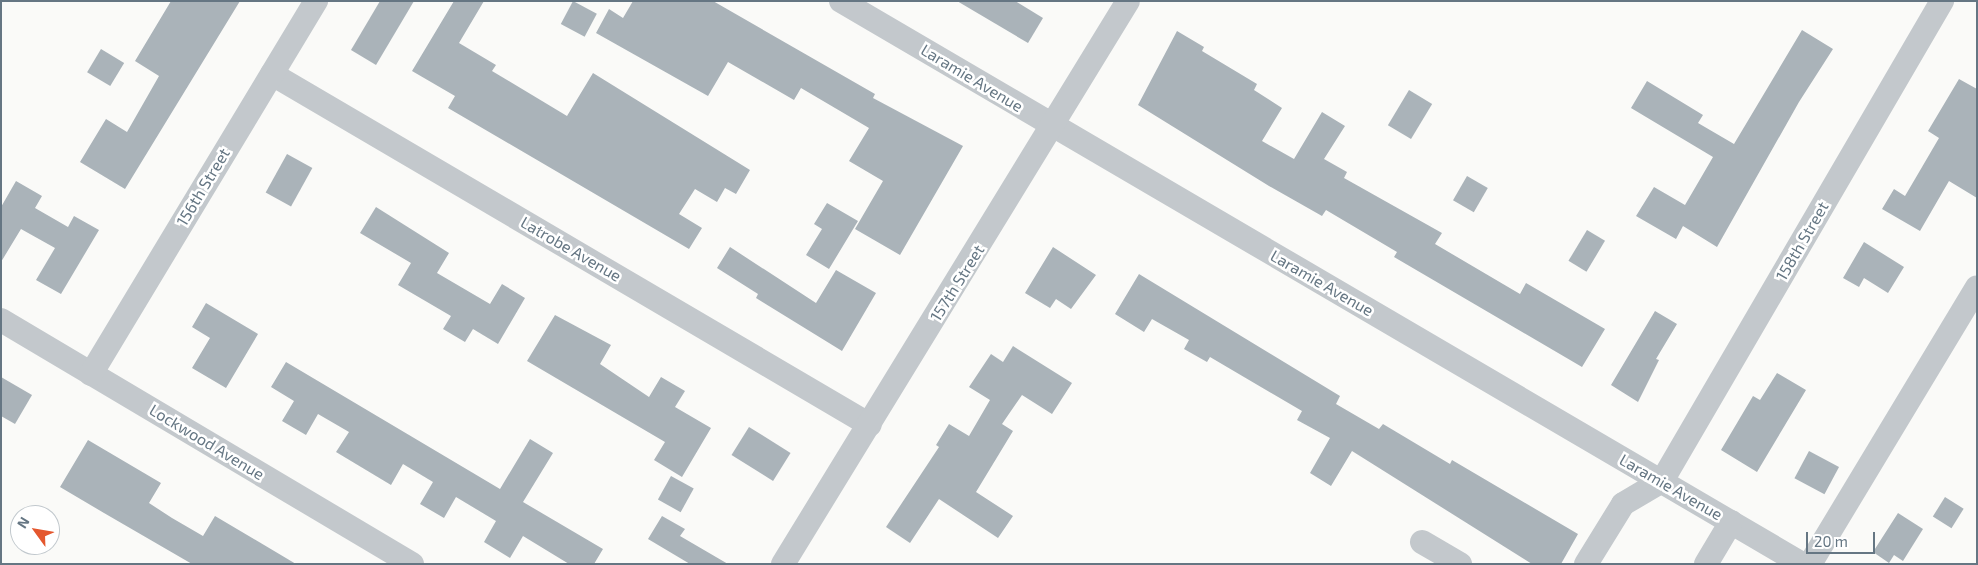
<!DOCTYPE html>
<html>
<head>
<meta charset="utf-8">
<style>
	body { margin:0 }
	#map { position:relative; width:1978px; height:565px; overflow:hidden; background:#fafaf8; font-family:"Exo 2",sans-serif }
	div>[style] { position:absolute }
	[style*='--x'] { left:calc(var(--x)*1px); top:calc(var(--y)*1px); width:calc(var(--w)*1px); rotate:calc(var(--a)*1deg) }
	.building>* { inset:0; background:#aab3b9; transform-origin:0 0 }
	.minor>* { height:24px; margin:-12px; padding:0 12px; transform-origin:12px; border-radius:12px; background:#c3c8cc }
	span { translate:-50% -50%; white-space:nowrap; text-align:center; line-height:1.15; -webkit-text-stroke:5px #fff; paint-order:stroke }
	.street-label { font-size:16px; color:#657683 }
	.frame { position:absolute; inset:0; border:2px solid #657683; pointer-events:none }
	.north { position:absolute; left:10px; top:505px; width:50px; height:50px; box-sizing:border-box; background:#fff; border:1px solid #c1c8cd; border-radius:50%; rotate:302deg; font-size:14px; font-weight:700; line-height:20px; text-align:center; color:#657683 }
	.north::after { content:''; display:block; margin:auto; width:18px; height:22px; background:#e4572e; clip-path:polygon(50% 0,100% 100%,50% 72%,0 100%) }
	.scale { position:absolute; left:1806px; top:532px; width:69px; height:22px; box-sizing:border-box; border:2px solid #657683; border-top:0; padding-left:6px; font-size:15px; line-height:18px; white-space:nowrap; color:#657683; -webkit-text-stroke:4px #fff; paint-order:stroke }
</style>
</head>
<body>
<div id="map">
	<div class="building">
		<i style="clip-path:polygon(171px 1px,240px 1px,125px 189px,80px 162px,106px 119px,127px 132px,159px 76px,135px 61px)"></i>
		<i style="clip-path:polygon(380px 1px,414px 1px,376px 65px,351px 50px)"></i>
		<i style="clip-path:polygon(454px 1px,484px 1px,459px 43px,496px 65px,492px 71px,567px 116px,593px 73px,750px 170px,736px 194px,725px 188px,717px 202px,695px 189px,679px 214px,702px 228px,689px 249px,448px 108px,455px 96px,412px 71px)"></i>
		<i style="left:573px;top:1px;width:27px;height:26px;rotate:28deg"></i>
		<i style="clip-path:polygon(633px 1px,713px 1px,875px 94px,873px 98px,963px 146px,900px 255px,855px 229px,883px 181px,849px 161px,869px 128px,801px 88px,794px 100px,728px 62px,708px 96px,596px 33px,609px 9px,623px 18px)"></i>
		<i style="clip-path:polygon(957px 1px,1015px 1px,1043px 18px,1028px 43px)"></i>
		<i style="clip-path:polygon(1802px 30px,1833px 49px,1799px 102px,1717px 247px,1683px 226px,1676px 239px,1636px 216px,1654px 187px,1685px 205px,1713px 157px,1631px 108px,1647px 81px,1703px 115px,1698px 123px,1734px 144px)"></i>
		<i style="clip-path:polygon(1177px 31px,1204px 47px,1202px 51px,1257px 84px,1254px 90px,1282px 108px,1262px 141px,1294px 159px,1322px 112px,1345px 126px,1324px 159px,1347px 172px,1344px 178px,1442px 233px,1435px 244px,1520px 294px,1526px 283px,1605px 329px,1582px 367px,1394px 257px,1397px 252px,1326px 210px,1322px 216px,1269px 186px,1138px 105px)"></i>
		<i style="left:101px;top:49px;width:27px;height:27px;rotate:31deg"></i>
		<i style="clip-path:polygon(1959px 79px,1977px 89px,1977px 198px,1949px 181px,1920px 231px,1882px 209px,1894px 189px,1905px 196px,1915px 179px,1939px 138px,1928px 131px)"></i>
		<i style="left:1409px;top:90px;width:27px;height:41px;rotate:31deg"></i>
		<i style="left:287px;top:154px;width:29px;height:44px;rotate:29deg"></i>
		<i style="left:1467px;top:176px;width:24px;height:28px;rotate:30deg"></i>
		<i style="clip-path:polygon(16px 181px,42px 196px,35px 208px,68px 227px,74px 216px,99px 230px,61px 294px,36px 280px,55px 248px,21px 229px,1px 262px,1px 207px)"></i>
		<i style="clip-path:polygon(827px 203px,858px 221px,829px 269px,806px 255px,822px 229px,814px 224px)"></i>
		<i style="clip-path:polygon(376px 207px,449px 253px,437px 273px,490px 304px,502px 284px,525px 298px,498px 344px,473px 329px,465px 342px,443px 329px,451px 316px,398px 285px,411px 263px,360px 233px)"></i>
		<i style="left:1587px;top:230px;width:21px;height:36px;rotate:31deg"></i>
		<i style="clip-path:polygon(1864px 242px,1904px 267px,1888px 293px,1864px 278px,1859px 287px,1843px 278px)"></i>
		<i style="clip-path:polygon(730px 247px,816px 303px,836px 270px,876px 293px,842px 351px,756px 298px,758px 294px,717px 268px)"></i>
		<i style="clip-path:polygon(1053px 247px,1096px 275px,1071px 309px,1056px 299px,1050px 308px,1025px 293px)"></i>
		<i style="clip-path:polygon(1139px 274px,1340px 396px,1336px 404px,1379px 429px,1383px 424px,1450px 464px,1452px 460px,1578px 534px,1561px 564px,1532px 564px,1352px 451px,1331px 486px,1310px 473px,1330px 438px,1297px 420px,1302px 411px,1210px 357px,1207px 362px,1184px 349px,1189px 340px,1152px 319px,1144px 332px,1115px 314px)"></i>
		<i style="clip-path:polygon(206px 303px,258px 334px,226px 388px,192px 368px,210px 338px,192px 327px)"></i>
		<i style="clip-path:polygon(1655px 311px,1677px 324px,1656px 359px,1659px 360px,1638px 402px,1611px 385px)"></i>
		<i style="clip-path:polygon(555px 315px,611px 345px,600px 364px,649px 397px,661px 377px,685px 391px,675px 407px,711px 428px,682px 477px,654px 460px,665px 442px,527px 361px)"></i>
		<i style="clip-path:polygon(1013px 346px,1072px 383px,1052px 414px,1022px 395px,1002px 424px,1013px 431px,976px 492px,1013px 516px,998px 538px,939px 499px,910px 543px,886px 527px,939px 447px,936px 445px,949px 424px,969px 436px,990px 400px,969px 387px,991px 354px,1003px 362px)"></i>
		<i style="clip-path:polygon(286px 362px,500px 489px,530px 439px,553px 453px,523px 502px,603px 549px,594px 564px,569px 564px,523px 536px,510px 558px,484px 542px,496px 521px,456px 497px,444px 518px,420px 504px,433px 482px,403px 464px,391px 485px,336px 452px,349px 432px,318px 414px,306px 435px,282px 421px,294px 401px,271px 387px)"></i>
		<i style="clip-path:polygon(1777px 373px,1806px 390px,1757px 472px,1721px 450px,1753px 396px,1760px 400px)"></i>
		<i style="clip-path:polygon(1px 377px,32px 395px,15px 424px,1px 416px)"></i>
		<i style="left:749px;top:427px;width:49px;height:33px;rotate:32deg"></i>
		<i style="clip-path:polygon(88px 440px,161px 483px,149px 503px,172px 518px,203px 536px,215px 516px,296px 564px,192px 564px,104px 513px,60px 487px)"></i>
		<i style="left:1809px;top:451px;width:34px;height:31px;rotate:28deg"></i>
		<i style="left:671px;top:476px;width:26px;height:27px;rotate:29deg"></i>
		<i style="left:1945px;top:497px;width:22px;height:23px;rotate:32deg"></i>
		<i style="clip-path:polygon(1898px 513px,1923px 529px,1903px 561px,1894px 555px,1889px 563px,1873px 552px)"></i>
		<i style="clip-path:polygon(662px 516px,685px 529px,680px 536px,728px 564px,690px 564px,648px 539px)"></i>
	</div>
	<div class="minor">
		<i style="--x:841;--y:1;--w:1114;--a:30.36"></i>
		<i style="--x:272;--y:74;--w:693;--a:30.41"></i>
		<i style="--x:1;--y:320;--w:478;--a:30.7"></i>
		<i style="--x:91;--y:374;--w:436;--a:-58.9"></i>
		<i style="--x:1422;--y:542;--w:44;--a:30.1"></i>
		<i style="--x:783;--y:564;--w:660;--a:-58.5"></i>
		<i style="--x:1586;--y:564;--w:70;--a:-58.3"></i>
		<i style="--x:1623;--y:504;--w:45;--a:-30.5"></i>
		<i style="--x:1662;--y:481;--w:556;--a:-59.74"></i>
		<i style="--x:1706;--y:564;--w:49;--a:-59.2"></i>
		<i style="--x:1810;--y:564;--w:323;--a:-58.9"></i>
	</div>
	<div class="street-label">
		<span style="left:972px;top:78px;rotate:31deg">Laramie Avenue</span>
		<span style="left:203px;top:187px;rotate:-59deg">156th Street</span>
		<span style="left:1802px;top:241px;rotate:-60deg">158th Street</span>
		<span style="left:571px;top:249px;rotate:30deg">Latrobe Avenue</span>
		<span style="left:957px;top:283px;rotate:-58deg">157th Street</span>
		<span style="left:1322px;top:283px;rotate:30deg">Laramie Avenue</span>
		<span style="left:207px;top:442px;rotate:31deg">Lockwood Avenue</span>
		<span style="left:1671px;top:487px;rotate:30deg">Laramie Avenue</span>
	</div>
	<div class="frame"></div>
	<div class="north">N</div>
	<div class="scale">20 m</div>
</div>
</body>
</html>
